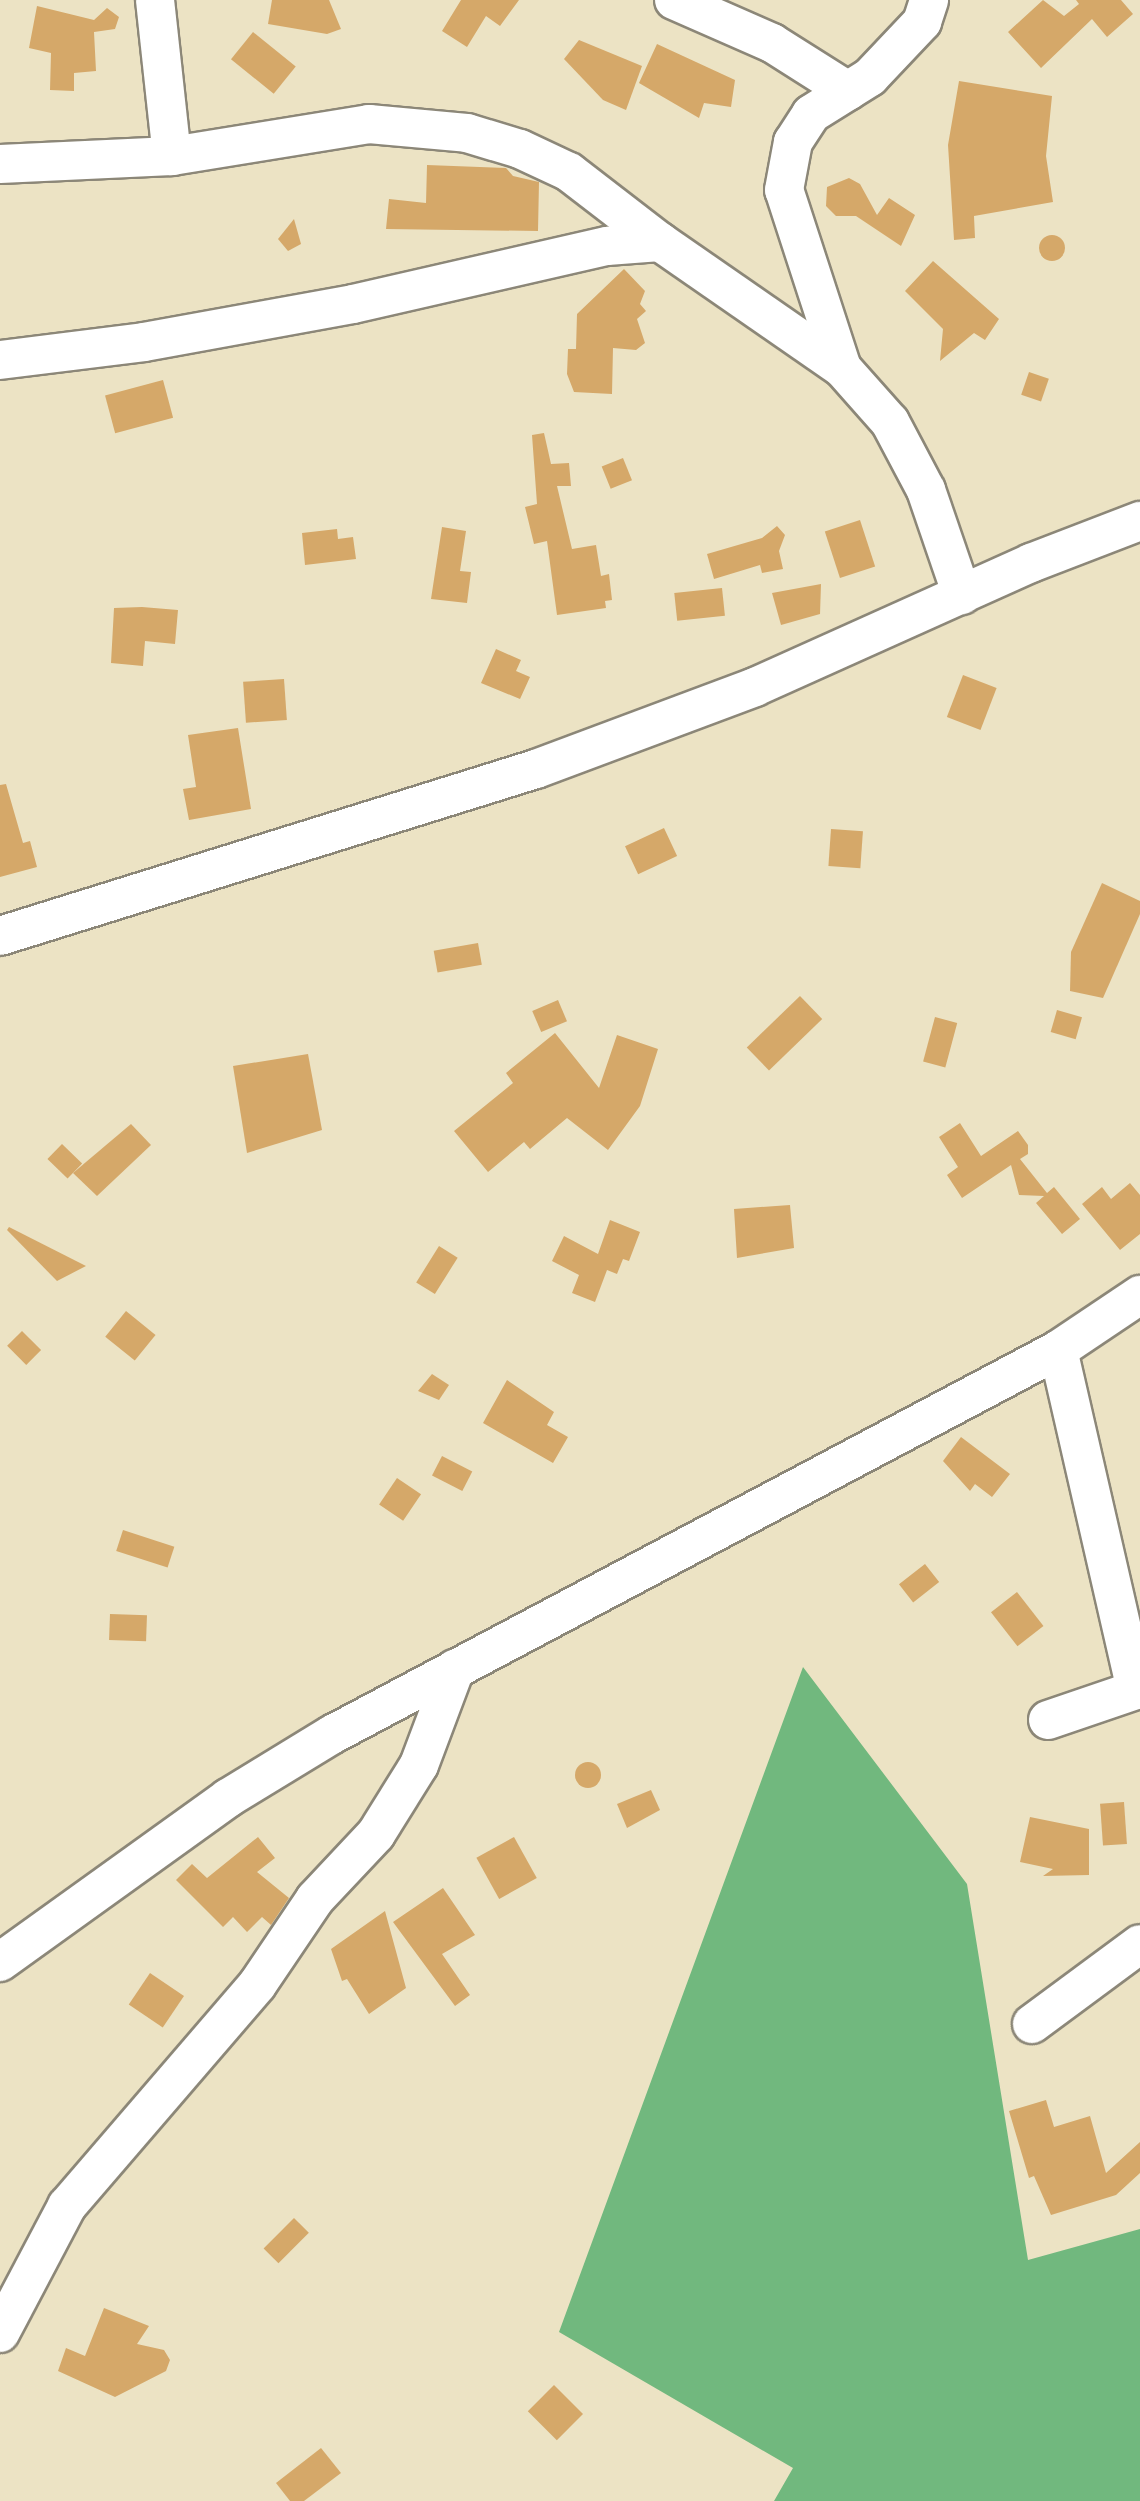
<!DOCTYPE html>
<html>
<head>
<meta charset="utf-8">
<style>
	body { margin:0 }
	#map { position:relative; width:1140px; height:2501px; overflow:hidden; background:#ece3c4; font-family:"Shantell Sans",sans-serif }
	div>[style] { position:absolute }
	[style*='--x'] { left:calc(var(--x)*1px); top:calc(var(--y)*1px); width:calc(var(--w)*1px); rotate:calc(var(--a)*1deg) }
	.forest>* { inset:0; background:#71b87e }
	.building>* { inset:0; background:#d5a869; transform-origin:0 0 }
	.round { border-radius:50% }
	.roads { filter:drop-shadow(2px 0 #8c8778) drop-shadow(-2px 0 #8c8778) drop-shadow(0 2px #8c8778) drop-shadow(0 -2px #8c8778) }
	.minor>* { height:38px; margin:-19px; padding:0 19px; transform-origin:19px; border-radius:19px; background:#fff }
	span { translate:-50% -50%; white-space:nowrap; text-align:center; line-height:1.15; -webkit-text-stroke:6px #fff; paint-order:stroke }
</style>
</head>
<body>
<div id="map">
	<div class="forest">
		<i style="clip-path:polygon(803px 1667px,967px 1884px,1028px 2260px,1140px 2229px,1140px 2501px,774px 2501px,793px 2468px,559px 2332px)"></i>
	</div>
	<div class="building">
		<i style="clip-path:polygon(272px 0,329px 0,341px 29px,327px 34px,268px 24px)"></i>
		<i style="clip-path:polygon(461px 0,519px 0,500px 26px,486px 16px,467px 47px,442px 31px)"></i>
		<i style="clip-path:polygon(1043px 0,1064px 16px,1079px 4px,1076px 0,1121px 0,1133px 14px,1107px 37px,1092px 19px,1041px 68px,1008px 32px)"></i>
		<i style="clip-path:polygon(37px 6px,94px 20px,107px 8px,119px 17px,115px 29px,94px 32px,96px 71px,74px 73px,74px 91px,50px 90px,51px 53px,29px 48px)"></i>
		<i style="left:253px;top:32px;width:55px;height:35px;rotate:39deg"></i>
		<i style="clip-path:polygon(579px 40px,642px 66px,626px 110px,603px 100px,564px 59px)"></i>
		<i style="clip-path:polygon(657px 44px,735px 80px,731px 107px,704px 103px,699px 118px,639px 83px)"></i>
		<i style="clip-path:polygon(959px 81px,1052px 96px,1046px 156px,1053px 202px,974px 216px,975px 238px,954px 240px,948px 145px)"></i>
		<i style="clip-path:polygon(427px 165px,506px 168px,513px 176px,539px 182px,538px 231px,386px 229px,389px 199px,426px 203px)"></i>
		<i style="clip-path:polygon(849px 178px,860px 184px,877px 215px,889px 198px,915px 215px,901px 246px,856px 216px,836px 216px,826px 206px,827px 187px)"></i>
		<i style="clip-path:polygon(294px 219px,301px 244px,288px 251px,278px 239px)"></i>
		<i class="round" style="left:1039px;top:235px;width:26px;height:26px"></i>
		<i style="clip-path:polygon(933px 261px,999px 319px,985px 340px,974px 333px,940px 361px,943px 329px,905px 291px)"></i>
		<i style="clip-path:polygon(624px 269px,645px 291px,640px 304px,646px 311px,637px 319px,645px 343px,636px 350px,613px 348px,612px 394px,574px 392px,567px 374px,568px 349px,576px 349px,577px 314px)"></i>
		<i style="left:1029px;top:372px;width:21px;height:24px;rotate:19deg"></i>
		<i style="left:163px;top:380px;width:39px;height:60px;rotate:75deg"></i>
		<i style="clip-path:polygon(544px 433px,551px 464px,569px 463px,571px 486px,557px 486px,572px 549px,596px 545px,601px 576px,609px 574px,612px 600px,605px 601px,606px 608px,557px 615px,547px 541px,534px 544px,525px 507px,537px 504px,532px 435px)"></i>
		<i style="left:623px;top:458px;width:24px;height:23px;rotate:68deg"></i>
		<i style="left:860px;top:520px;width:49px;height:37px;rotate:72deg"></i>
		<i style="clip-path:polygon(777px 526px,785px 535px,779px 551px,783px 569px,762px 573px,760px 565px,714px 579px,707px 554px,762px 538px)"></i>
		<i style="clip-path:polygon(442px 527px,466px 531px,460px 571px,471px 572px,467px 603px,431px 599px)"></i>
		<i style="clip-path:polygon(337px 529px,338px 539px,353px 537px,356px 559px,305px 565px,302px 533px)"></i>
		<i style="clip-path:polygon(821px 584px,820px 614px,781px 625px,772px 593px)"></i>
		<i style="left:722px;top:588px;width:28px;height:48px;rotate:84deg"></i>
		<i style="clip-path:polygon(142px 607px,178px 610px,175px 644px,145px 641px,143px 666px,111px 663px,114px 608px)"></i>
		<i style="clip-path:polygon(496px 649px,521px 660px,516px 671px,530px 677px,520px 699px,481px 683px)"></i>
		<i style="left:963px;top:675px;width:36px;height:45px;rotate:21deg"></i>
		<i style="left:284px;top:679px;width:41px;height:41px;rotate:86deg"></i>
		<i style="clip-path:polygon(238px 728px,251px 809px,189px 820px,183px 789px,196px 787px,188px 735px)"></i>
		<i style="clip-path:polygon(6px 784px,23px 843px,30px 841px,37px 867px,0 877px,0 785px)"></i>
		<i style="left:664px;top:828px;width:31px;height:43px;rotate:65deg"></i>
		<i style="left:831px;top:829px;width:32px;height:37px;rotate:4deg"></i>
		<i style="clip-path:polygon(1102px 883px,1140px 901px,1140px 914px,1103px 998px,1070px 991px,1071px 952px)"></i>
		<i style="left:478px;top:943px;width:22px;height:45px;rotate:80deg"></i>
		<i style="left:800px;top:996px;width:32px;height:74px;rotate:46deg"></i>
		<i style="left:558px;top:1000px;width:23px;height:28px;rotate:67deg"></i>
		<i style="left:1057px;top:1010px;width:26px;height:23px;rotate:16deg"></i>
		<i style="left:935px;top:1017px;width:23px;height:46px;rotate:15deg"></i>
		<i style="clip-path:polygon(555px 1033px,599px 1088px,617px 1035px,658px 1049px,640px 1106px,608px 1150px,567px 1118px,530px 1149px,524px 1142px,488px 1172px,454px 1131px,513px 1083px,506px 1073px)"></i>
		<i style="clip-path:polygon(308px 1054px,322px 1130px,247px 1153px,233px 1066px)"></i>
		<i style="clip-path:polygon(960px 1123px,981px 1156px,1018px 1131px,1028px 1145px,1028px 1154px,1020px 1159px,1047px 1193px,1054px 1187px,1080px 1219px,1062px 1234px,1036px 1203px,1044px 1196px,1019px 1195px,1011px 1165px,962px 1198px,947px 1175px,958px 1167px,939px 1137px)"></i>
		<i style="clip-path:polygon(131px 1124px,151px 1145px,97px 1196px,73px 1173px)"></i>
		<i style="left:62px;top:1144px;width:28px;height:21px;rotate:44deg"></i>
		<i style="clip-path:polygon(1130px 1183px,1140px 1195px,1140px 1234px,1120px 1250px,1082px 1204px,1102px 1187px,1111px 1199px)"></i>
		<i style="clip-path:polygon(790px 1205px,794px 1248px,737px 1258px,734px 1209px)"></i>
		<i style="clip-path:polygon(610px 1220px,640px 1232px,629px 1261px,623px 1259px,617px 1274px,607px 1270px,595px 1302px,572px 1293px,579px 1275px,552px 1261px,564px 1236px,598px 1254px)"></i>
		<i style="clip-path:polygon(9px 1227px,86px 1266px,57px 1281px,7px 1230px)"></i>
		<i style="left:439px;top:1246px;width:22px;height:43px;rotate:32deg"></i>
		<i style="left:126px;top:1311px;width:38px;height:33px;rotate:39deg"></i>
		<i style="left:22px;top:1331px;width:27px;height:21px;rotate:45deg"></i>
		<i style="clip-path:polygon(432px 1374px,449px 1385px,439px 1400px,418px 1391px)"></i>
		<i style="clip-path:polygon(507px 1380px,554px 1412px,547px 1425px,568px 1437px,553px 1463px,483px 1423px)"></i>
		<i style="clip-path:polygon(961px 1437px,1010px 1474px,992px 1497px,975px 1484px,970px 1491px,943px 1461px)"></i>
		<i style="left:442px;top:1456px;width:34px;height:22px;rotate:27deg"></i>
		<i style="left:397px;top:1478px;width:29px;height:32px;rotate:34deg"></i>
		<i style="left:123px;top:1530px;width:54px;height:22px;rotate:18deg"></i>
		<i style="left:925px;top:1564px;width:23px;height:33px;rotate:52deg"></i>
		<i style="left:1017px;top:1592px;width:43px;height:33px;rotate:52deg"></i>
		<i style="left:110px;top:1614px;width:37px;height:26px;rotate:2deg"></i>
		<i class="round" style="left:575px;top:1762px;width:26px;height:26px"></i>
		<i style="clip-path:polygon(651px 1790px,660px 1810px,627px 1828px,617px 1804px)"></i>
		<i style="left:1124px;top:1802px;width:42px;height:24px;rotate:86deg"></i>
		<i style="clip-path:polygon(1030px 1817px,1089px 1829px,1089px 1875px,1043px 1876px,1053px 1869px,1020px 1862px)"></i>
		<i style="clip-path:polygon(258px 1837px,275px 1858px,257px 1872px,289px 1898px,271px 1925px,262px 1917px,247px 1932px,233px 1917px,223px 1927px,176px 1880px,192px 1864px,207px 1878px)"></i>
		<i style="left:514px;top:1837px;width:47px;height:43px;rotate:61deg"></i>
		<i style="clip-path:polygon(443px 1888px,475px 1935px,442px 1954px,470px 1995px,455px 2006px,393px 1922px)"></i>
		<i style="clip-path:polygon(385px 1911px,406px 1988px,369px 2014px,347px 1979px,342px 1981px,331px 1949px)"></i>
		<i style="left:150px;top:1973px;width:41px;height:38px;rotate:34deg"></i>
		<i style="clip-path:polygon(1046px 2100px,1054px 2127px,1090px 2116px,1106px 2173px,1140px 2142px,1140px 2173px,1116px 2195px,1051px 2215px,1034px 2176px,1029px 2178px,1009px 2111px)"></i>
		<i style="left:294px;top:2218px;width:21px;height:43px;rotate:45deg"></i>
		<i style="clip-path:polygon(104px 2308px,149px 2326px,137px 2344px,164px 2350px,170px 2360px,166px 2371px,115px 2397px,58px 2371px,66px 2348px,85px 2356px)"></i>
		<i style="left:554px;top:2385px;width:41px;height:37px;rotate:45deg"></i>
		<i style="clip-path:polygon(321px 2448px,341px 2473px,304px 2501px,290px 2501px,276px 2483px)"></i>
	</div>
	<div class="roads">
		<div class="minor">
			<i style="--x:155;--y:0;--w:157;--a:83.8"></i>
			<i style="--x:674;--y:0;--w:107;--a:23.7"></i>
			<i style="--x:772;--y:43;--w:90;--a:32.3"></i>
			<i style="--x:0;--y:164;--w:172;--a:-2.7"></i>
			<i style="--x:172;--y:156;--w:200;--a:-9.2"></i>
			<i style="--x:369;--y:124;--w:98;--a:5.2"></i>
			<i style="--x:467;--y:133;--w:55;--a:16.8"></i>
			<i style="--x:520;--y:149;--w:54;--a:25.1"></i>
			<i style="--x:569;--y:172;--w:115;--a:37.6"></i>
			<i style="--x:0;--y:360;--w:145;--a:-7.1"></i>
			<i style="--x:144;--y:342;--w:212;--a:-10.3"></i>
			<i style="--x:353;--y:304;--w:261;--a:-12.9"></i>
			<i style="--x:607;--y:246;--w:53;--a:-4.3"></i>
			<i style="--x:660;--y:242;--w:221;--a:34.7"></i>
			<i style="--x:842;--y:368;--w:72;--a:48.4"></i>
			<i style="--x:890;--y:422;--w:77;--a:62.1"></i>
			<i style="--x:926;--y:490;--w:111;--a:71.1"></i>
			<i style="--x:842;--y:368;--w:187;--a:-108"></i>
			<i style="--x:784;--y:190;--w:49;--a:-79.4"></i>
			<i style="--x:793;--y:142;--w:33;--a:-57"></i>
			<i style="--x:811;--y:114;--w:70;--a:-32.1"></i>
			<i style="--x:870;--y:77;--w:76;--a:-46.6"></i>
			<i style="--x:922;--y:22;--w:23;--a:-72"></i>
			<i style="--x:0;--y:936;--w:561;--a:-17.31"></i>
			<i style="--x:536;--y:769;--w:234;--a:-20.5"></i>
			<i style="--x:755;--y:687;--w:303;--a:-24.2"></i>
			<i style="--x:1031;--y:563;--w:117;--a:-21.1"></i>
			<i style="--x:1048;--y:1720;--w:93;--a:-18.8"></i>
			<i style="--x:1136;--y:1690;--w:349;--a:-102.9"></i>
			<i style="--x:0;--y:1962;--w:281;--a:-35.7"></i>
			<i style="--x:228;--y:1798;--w:123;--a:-31.4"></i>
			<i style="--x:333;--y:1734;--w:820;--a:-27.91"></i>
			<i style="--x:1058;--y:1350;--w:99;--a:-33.9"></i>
			<i style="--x:1032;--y:2024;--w:134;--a:-36.5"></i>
			<i style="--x:0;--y:2333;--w:144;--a:-62.2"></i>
			<i style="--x:67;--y:2206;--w:291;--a:-49.3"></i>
			<i style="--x:257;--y:1985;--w:104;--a:-56"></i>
			<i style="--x:315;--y:1899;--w:89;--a:-46.8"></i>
			<i style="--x:376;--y:1834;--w:81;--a:-58.1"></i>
			<i style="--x:419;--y:1765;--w:103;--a:-69.4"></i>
		</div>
	</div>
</div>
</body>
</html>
